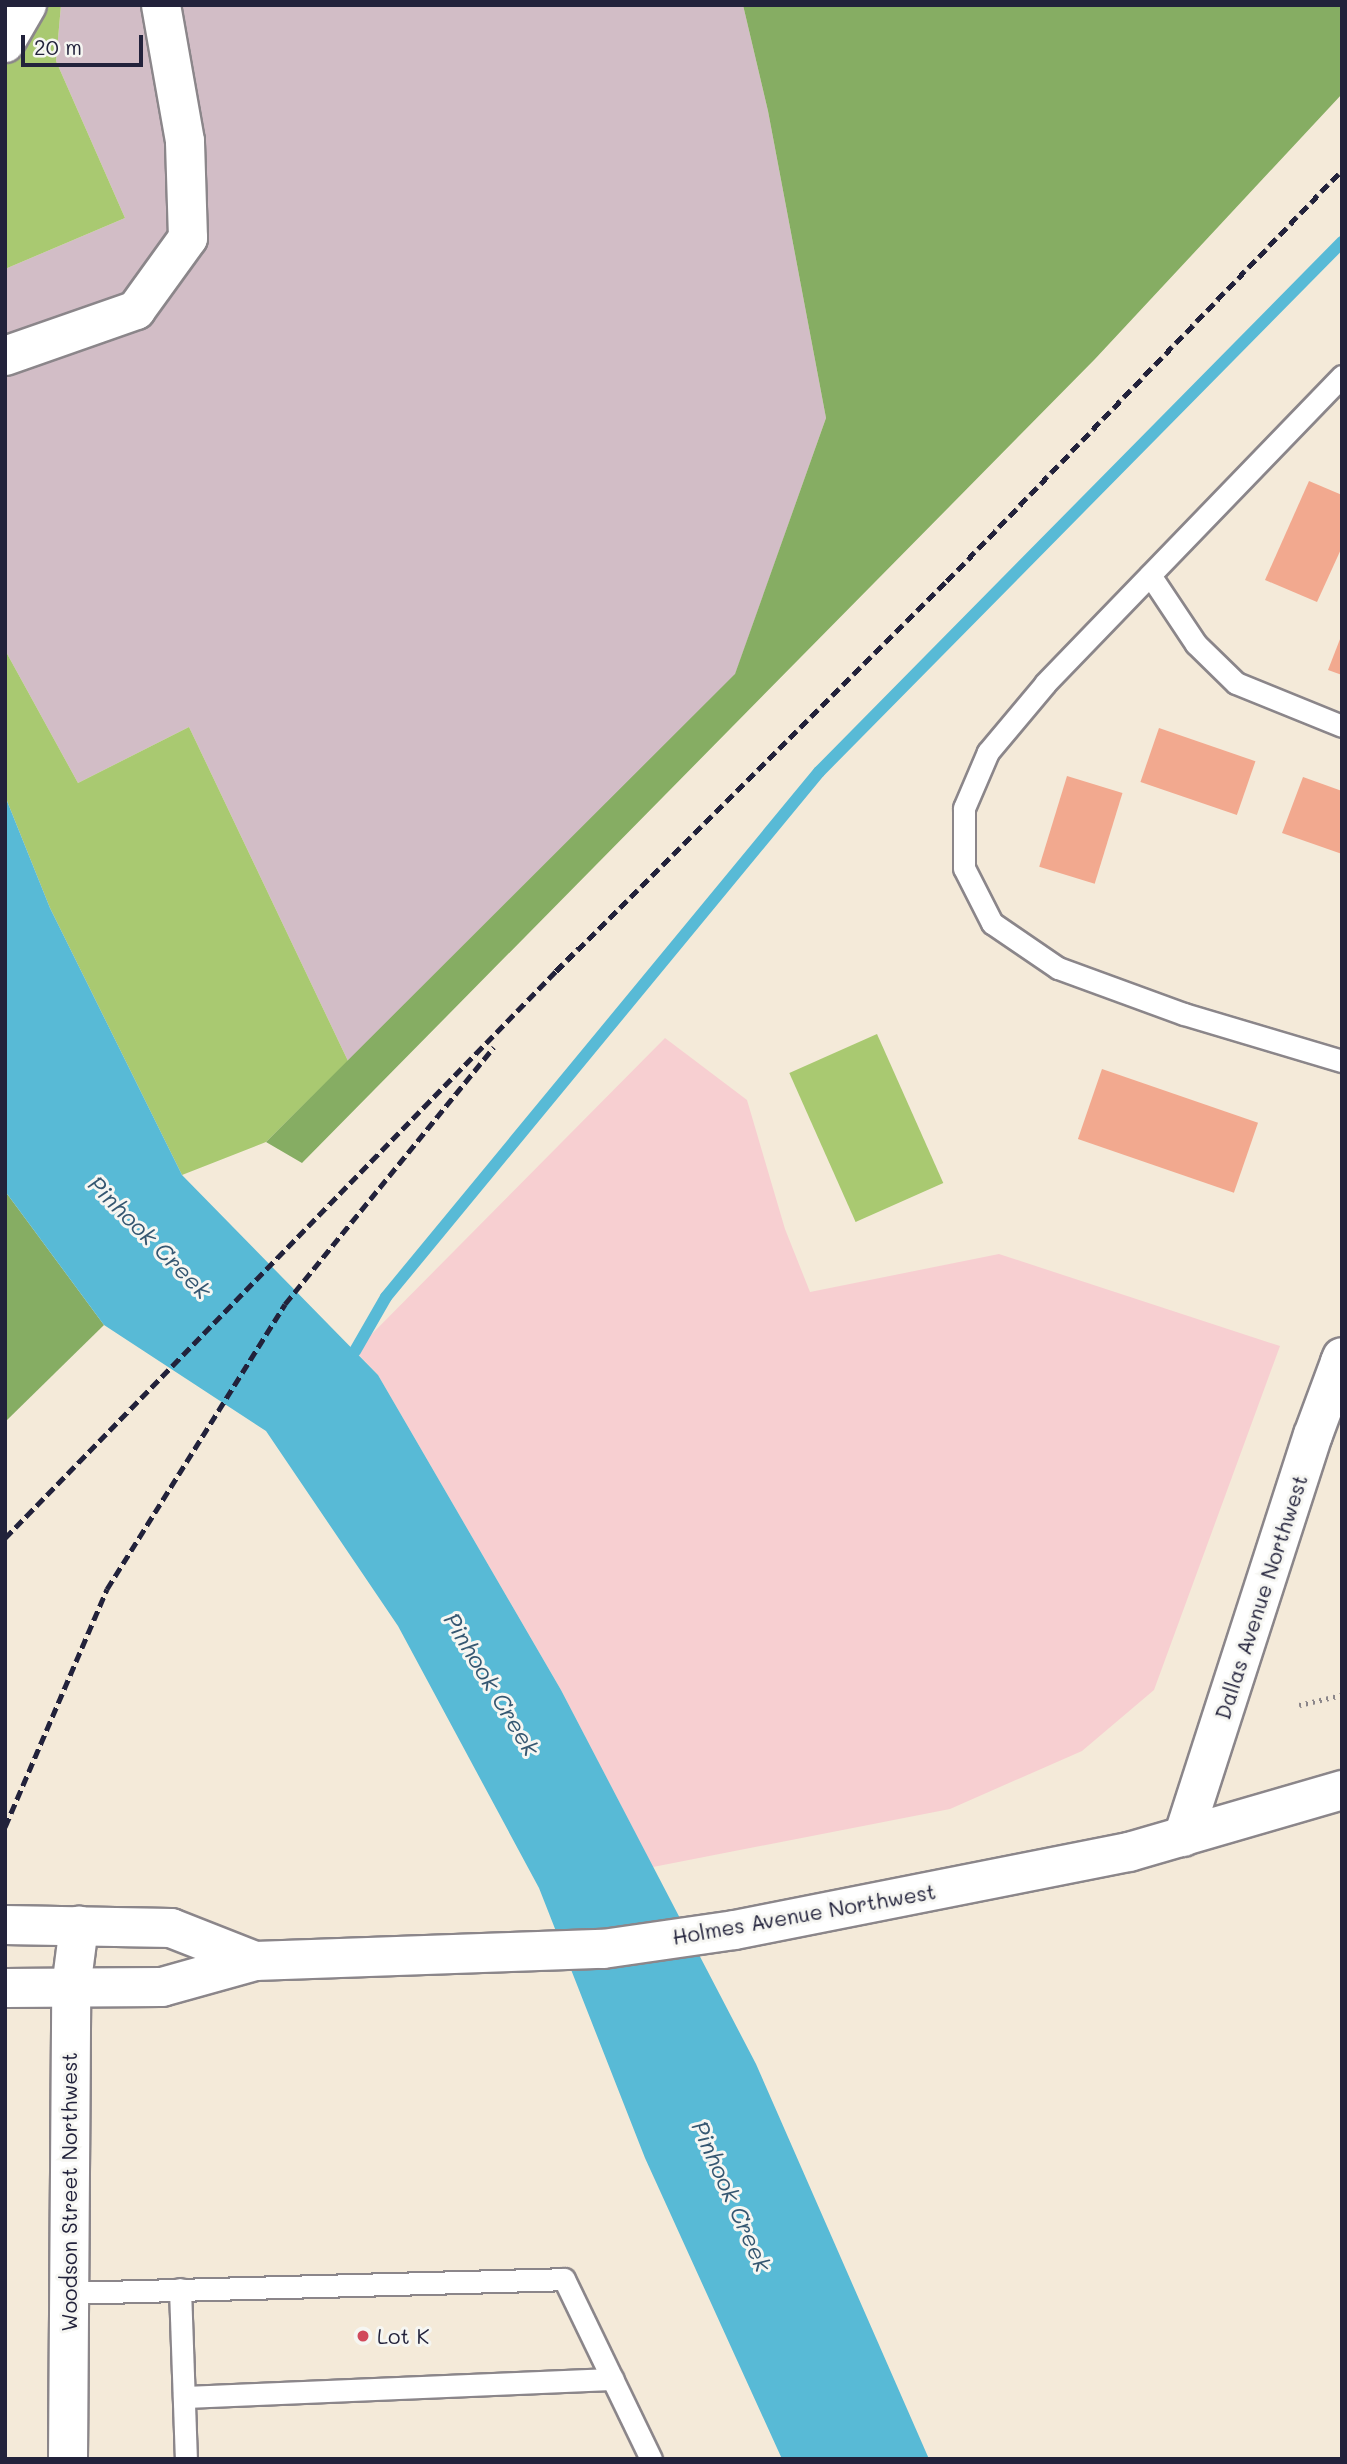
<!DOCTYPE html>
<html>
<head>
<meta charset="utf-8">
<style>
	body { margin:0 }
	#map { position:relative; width:1347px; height:2464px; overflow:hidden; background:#f4ead9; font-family:Mali,sans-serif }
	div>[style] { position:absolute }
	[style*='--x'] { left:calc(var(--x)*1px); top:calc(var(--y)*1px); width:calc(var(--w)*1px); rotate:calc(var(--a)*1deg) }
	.built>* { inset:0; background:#f7cfd1 }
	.industrial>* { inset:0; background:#d2bdc6 }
	.green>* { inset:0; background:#a9c971; transform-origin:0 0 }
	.forest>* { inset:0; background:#86ad63 }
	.water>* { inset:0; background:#58bad6 }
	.stream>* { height:12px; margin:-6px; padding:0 6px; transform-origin:6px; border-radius:6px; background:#58bad6 }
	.building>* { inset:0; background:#f2a98f; transform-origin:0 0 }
	.path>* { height:4.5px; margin-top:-2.25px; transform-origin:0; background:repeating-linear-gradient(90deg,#8b868a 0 2px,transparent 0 7px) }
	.roads { filter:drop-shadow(2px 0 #8b868a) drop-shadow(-2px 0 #8b868a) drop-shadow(0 2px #8b868a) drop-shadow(0 -2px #8b868a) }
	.service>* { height:21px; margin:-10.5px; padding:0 10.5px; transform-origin:10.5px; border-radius:10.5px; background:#fff }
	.minor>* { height:38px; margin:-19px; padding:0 19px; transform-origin:19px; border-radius:19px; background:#fff }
	.tertiary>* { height:38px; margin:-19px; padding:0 19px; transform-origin:19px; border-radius:19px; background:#fff }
	.secondary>* { height:38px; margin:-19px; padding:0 19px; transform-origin:19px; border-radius:19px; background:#fff }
	.motorway>* { height:38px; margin:-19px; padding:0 19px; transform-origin:19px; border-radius:19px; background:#fff }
	.rail>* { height:5px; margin-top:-2.5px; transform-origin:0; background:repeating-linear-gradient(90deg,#22223b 0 10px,transparent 0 15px) }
	.dots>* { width:19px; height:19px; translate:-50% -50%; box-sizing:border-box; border:4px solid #f6f6f2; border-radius:50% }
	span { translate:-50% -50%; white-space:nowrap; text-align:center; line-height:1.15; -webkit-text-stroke:6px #f6f6f2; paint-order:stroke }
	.street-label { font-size:21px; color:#22223b }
	.poi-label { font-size:21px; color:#22223b }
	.left { translate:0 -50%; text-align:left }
	.water-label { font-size:23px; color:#355771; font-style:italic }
	.frame { position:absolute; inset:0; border:7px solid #22223b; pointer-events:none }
	.scale { position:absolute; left:21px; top:35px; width:122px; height:32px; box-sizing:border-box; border:4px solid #22223b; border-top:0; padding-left:9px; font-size:21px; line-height:24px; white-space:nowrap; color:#22223b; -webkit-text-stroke:5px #f6f6f2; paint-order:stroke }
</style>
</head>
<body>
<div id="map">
	<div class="built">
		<i style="clip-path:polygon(665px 1038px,747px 1100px,785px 1229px,810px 1292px,999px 1254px,1280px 1346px,1154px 1690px,1082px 1751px,950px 1809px,653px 1867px,561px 1690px,378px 1375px,355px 1351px)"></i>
	</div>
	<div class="industrial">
		<i style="clip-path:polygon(61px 5px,743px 5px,768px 111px,826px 418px,735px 675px,348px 1061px,189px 727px,78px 783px,5px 650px,5px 269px,125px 218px,56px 61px)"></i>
	</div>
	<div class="green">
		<i style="clip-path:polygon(5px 5px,61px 5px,56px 61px,125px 218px,5px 269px)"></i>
		<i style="clip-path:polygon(5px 650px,78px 783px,189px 727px,348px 1061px,266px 1142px,182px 1175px,50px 908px,5px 796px)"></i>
		<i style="left:877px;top:1034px;width:163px;height:96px;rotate:66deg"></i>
	</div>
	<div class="forest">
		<i style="clip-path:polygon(743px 5px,1342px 5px,1342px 94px,1095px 359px,302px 1163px,266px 1142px,735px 674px,826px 418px,768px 111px)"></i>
		<i style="clip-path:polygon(5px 1191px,104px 1325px,5px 1422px)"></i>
	</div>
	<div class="water">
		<i style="clip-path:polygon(5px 796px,50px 908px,182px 1175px,378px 1375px,561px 1690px,756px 2064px,929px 2459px,782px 2459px,645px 2158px,539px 1888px,398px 1626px,266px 1431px,104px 1325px,5px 1191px)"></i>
	</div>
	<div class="stream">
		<i style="--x:355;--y:1351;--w:62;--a:-60.1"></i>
		<i style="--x:386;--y:1297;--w:681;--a:-50.49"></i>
		<i style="--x:819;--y:772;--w:745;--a:-45.38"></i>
	</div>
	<div class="building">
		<i style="clip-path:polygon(1309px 481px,1342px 495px,1342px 547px,1317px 602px,1265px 580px)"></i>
		<i style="clip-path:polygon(1342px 634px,1342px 675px,1328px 670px)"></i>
		<i style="left:1159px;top:728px;width:102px;height:57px;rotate:19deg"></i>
		<i style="left:1067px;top:776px;width:58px;height:95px;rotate:17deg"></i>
		<i style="clip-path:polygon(1303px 777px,1342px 791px,1342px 854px,1282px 833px)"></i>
		<i style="left:1102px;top:1069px;width:165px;height:74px;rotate:19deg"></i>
	</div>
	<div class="path">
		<i style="--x:1299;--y:1705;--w:44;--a:-13.1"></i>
	</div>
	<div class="roads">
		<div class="service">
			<i style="--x:1342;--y:376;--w:428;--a:134"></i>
			<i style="--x:1045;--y:684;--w:89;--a:130"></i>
			<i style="--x:988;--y:752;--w:61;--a:113.2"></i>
			<i style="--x:964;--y:808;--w:60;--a:90"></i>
			<i style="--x:964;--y:868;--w:62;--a:63"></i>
			<i style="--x:992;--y:923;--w:80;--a:34.3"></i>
			<i style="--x:1058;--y:968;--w:134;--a:20.1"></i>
			<i style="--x:1184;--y:1014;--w:165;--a:16.6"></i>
			<i style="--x:1150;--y:575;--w:83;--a:56.3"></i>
			<i style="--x:1196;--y:644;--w:56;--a:44.3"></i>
			<i style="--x:1236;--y:683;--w:114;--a:22.1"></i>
			<i style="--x:180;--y:2289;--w:170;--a:88"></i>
			<i style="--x:69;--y:2293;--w:495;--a:-1.6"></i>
			<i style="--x:564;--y:2279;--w:200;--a:64.2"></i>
			<i style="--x:184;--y:2397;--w:429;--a:-2.4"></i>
		</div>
		<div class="minor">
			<i style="--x:5;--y:356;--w:139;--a:-19.3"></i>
			<i style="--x:136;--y:310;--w:89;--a:-54.2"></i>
			<i style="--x:188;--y:238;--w:97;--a:-91.8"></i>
			<i style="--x:185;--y:141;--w:138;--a:-100"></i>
			<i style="--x:1183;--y:1837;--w:422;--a:-72.1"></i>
			<i style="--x:1313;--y:1435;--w:83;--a:-69.6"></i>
		</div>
		<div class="tertiary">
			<i style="--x:68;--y:2459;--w:471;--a:-89.6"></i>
			<i style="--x:71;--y:1988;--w:63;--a:-82.6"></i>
		</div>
		<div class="secondary">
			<i style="--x:1340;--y:1362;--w:10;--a:79"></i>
			<i style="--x:5;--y:1925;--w:166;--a:1"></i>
			<i style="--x:171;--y:1928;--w:90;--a:21.4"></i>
			<i style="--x:5;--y:1988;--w:157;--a:-0.4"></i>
			<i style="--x:162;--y:1987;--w:97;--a:-15.6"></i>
			<i style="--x:255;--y:1961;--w:348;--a:-2"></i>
			<i style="--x:603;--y:1949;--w:133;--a:-8.2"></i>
			<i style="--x:735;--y:1930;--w:402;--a:-11.2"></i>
			<i style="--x:1129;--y:1852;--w:222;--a:-16.2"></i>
		</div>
		<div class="motorway">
			<i style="--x:5;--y:43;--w:44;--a:-59.9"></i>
		</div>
	</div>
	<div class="rail">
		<i style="--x:5;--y:1538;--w:791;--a:-45.82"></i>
		<i style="--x:556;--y:971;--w:552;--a:-44.93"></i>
		<i style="--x:947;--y:581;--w:570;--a:-46.14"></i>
		<i style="--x:5;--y:1827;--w:259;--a:-66.8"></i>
		<i style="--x:107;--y:1589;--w:336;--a:-58"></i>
		<i style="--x:285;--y:1304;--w:331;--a:-50.9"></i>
	</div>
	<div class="dots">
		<i style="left:363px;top:2336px;background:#d1495b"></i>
	</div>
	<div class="street-label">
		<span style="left:1261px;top:1597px;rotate:-72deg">Dallas Avenue Northwest</span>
		<span style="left:804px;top:1914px;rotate:-10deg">Holmes Avenue Northwest</span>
		<span style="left:69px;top:2192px;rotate:-90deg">Woodson Street Northwest</span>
	</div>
	<div class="poi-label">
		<span class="left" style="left:377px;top:2336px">Lot K</span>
	</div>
	<div class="water-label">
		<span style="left:150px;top:1237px;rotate:45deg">Pinhook Creek</span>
		<span style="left:492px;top:1684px;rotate:59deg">Pinhook Creek</span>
		<span style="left:732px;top:2196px;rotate:66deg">Pinhook Creek</span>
	</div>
	<div class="frame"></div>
	<div class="scale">20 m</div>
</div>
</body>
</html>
